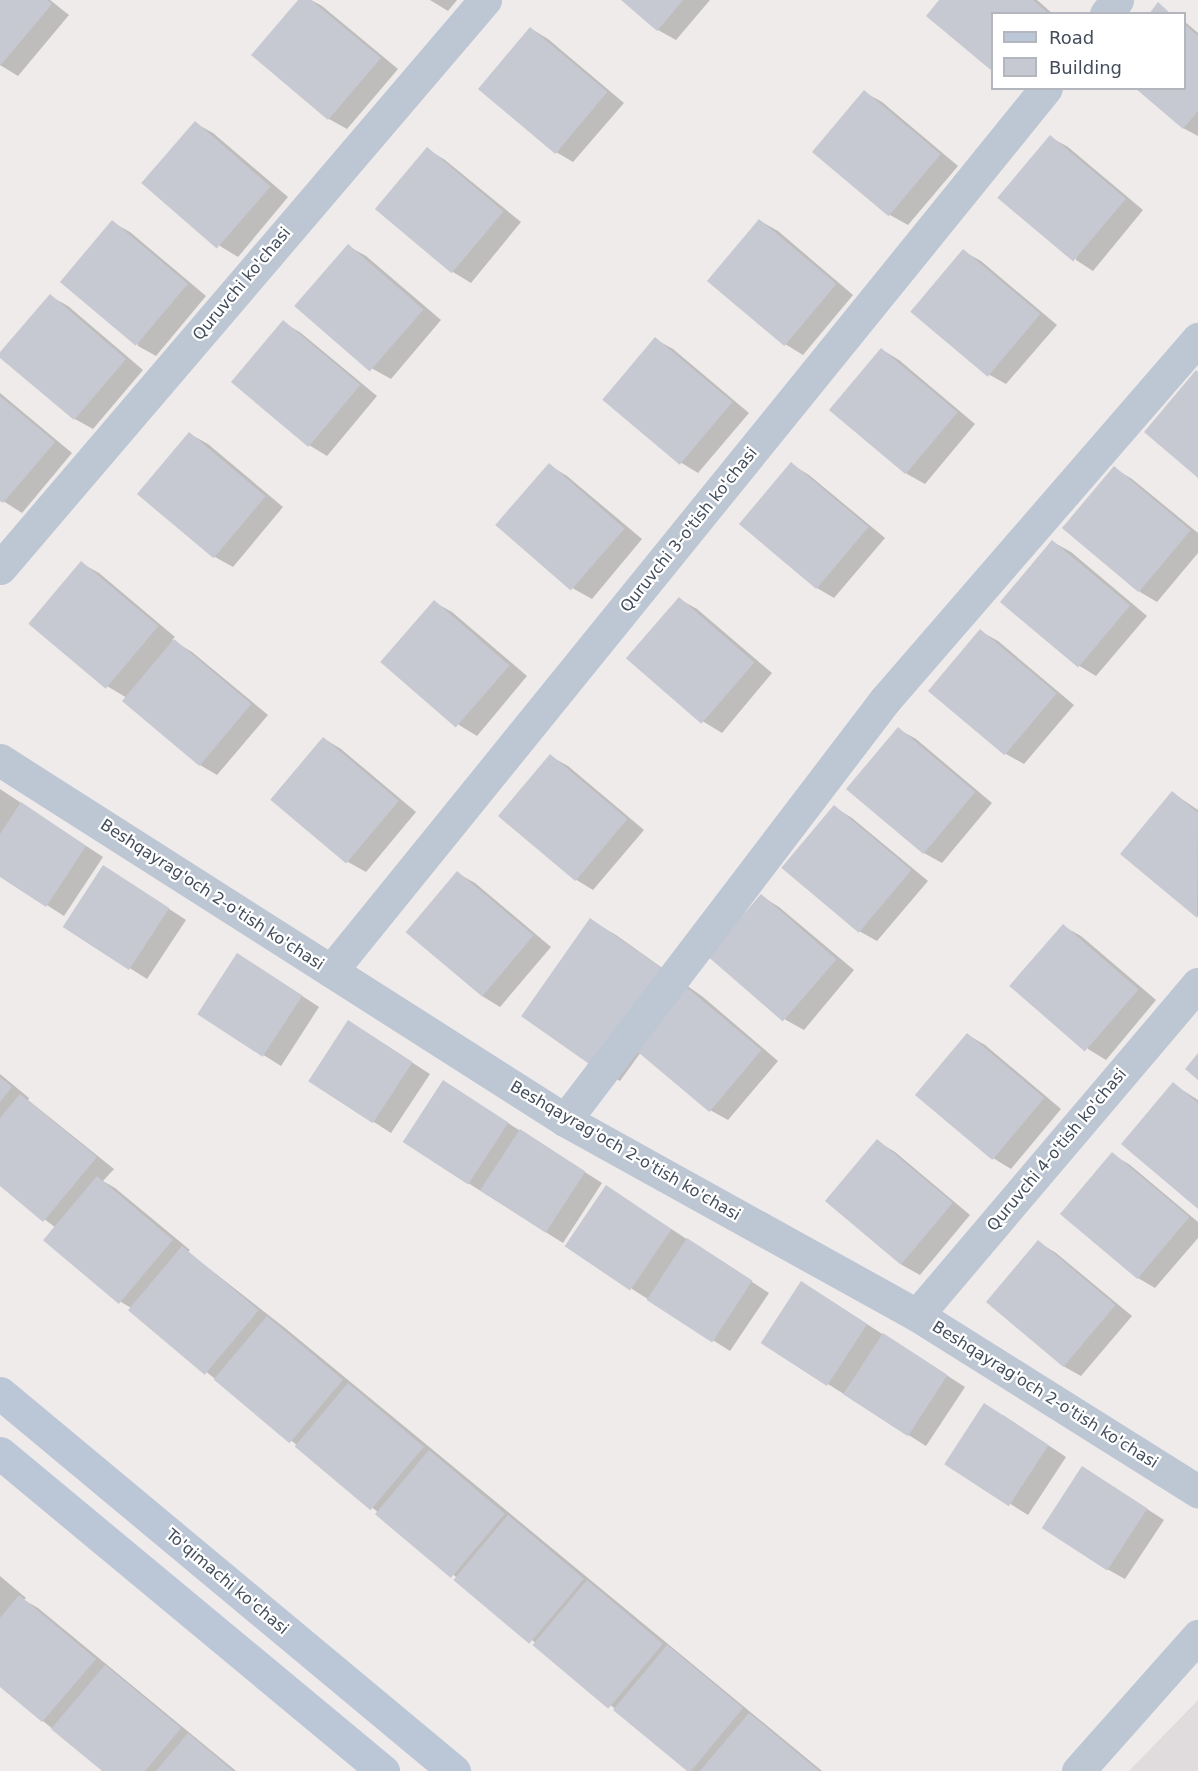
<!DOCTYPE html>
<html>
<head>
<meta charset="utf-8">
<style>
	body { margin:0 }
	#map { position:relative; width:1198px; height:1771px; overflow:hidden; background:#efebeb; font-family:"DejaVu Sans",sans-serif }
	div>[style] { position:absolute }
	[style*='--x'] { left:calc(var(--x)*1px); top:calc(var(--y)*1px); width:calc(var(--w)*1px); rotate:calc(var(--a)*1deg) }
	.education>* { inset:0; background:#e0dcdd }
	.shadow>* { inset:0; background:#0003 }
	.building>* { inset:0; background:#c7c9d2; transform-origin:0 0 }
	.minor>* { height:33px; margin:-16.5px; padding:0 16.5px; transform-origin:16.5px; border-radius:16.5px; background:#bdc6d3 }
	.secondary>* { height:33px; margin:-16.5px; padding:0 16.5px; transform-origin:16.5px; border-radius:16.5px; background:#bbc6d7 }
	span { translate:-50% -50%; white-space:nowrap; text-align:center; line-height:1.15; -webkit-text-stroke:4.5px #fff; paint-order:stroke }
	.street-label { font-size:16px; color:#424c5b }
	.legend { position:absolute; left:991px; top:12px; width:195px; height:78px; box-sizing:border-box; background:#fff; border:2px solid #b3b7bd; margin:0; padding:8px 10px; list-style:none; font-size:18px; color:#424c5b }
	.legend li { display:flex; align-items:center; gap:12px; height:30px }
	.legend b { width:30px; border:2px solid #b3b7bd }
</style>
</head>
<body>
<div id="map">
	<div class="education">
		<i style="clip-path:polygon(1198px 1700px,1198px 1771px,1129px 1771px)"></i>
	</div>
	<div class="shadow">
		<i style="clip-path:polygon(0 0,50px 0,69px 15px,18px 76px,0 65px)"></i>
		<i style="clip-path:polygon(300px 0,311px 0,322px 6px,398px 69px,347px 129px,329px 119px)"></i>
		<i style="clip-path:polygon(430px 0,457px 0,448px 11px)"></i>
		<i style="clip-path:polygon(623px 0,710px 0,676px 40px,658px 30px)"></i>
		<i style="clip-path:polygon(941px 0,1037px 0,1053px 14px,992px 14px,992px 69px,928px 15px)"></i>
		<i style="clip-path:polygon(1184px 21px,1198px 33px,1198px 136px,1183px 128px)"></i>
		<i style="clip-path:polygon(530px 28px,548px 39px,624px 103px,573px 162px,556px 152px)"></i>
		<i style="clip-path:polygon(864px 92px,882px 102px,958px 166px,908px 225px,890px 215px)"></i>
		<i style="clip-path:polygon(195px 123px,213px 133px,288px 197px,238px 257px,220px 246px)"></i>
		<i style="clip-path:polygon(1050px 137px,1068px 147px,1143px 210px,1093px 271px,1076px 260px)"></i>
		<i style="clip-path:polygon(427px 149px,445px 160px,521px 222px,471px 283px,453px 272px)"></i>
		<i style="clip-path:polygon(760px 221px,778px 231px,853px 295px,803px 355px,785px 344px)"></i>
		<i style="clip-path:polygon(112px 222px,130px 232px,206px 296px,156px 356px,138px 346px)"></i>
		<i style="clip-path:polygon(348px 246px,366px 256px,441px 320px,391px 379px,373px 369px,297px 305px)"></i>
		<i style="clip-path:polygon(963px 251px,981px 261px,1057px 325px,1006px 384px,988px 374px)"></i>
		<i style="clip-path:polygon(50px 296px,68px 306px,143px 370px,93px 429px,75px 419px,0 356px)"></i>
		<i style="clip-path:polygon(283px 322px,301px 333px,377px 396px,327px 456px,309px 445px)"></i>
		<i style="clip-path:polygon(655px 339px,673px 349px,749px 413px,698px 473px,680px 462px)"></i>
		<i style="clip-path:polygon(881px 349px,899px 360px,975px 424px,925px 484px,907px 474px)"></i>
		<i style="clip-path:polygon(0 393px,72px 453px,22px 513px,0 499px)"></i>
		<i style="clip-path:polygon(190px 434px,208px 444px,283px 507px,233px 567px,215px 557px,139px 493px)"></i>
		<i style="clip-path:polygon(791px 464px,809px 475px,885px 538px,834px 598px,817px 588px)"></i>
		<i style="clip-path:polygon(549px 465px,567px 476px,642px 539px,592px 599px,574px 589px,498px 525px)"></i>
		<i style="clip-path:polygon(1114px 468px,1132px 479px,1198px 533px,1198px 553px,1157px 602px,1140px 592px)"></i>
		<i style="clip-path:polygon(1053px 542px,1071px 552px,1147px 616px,1096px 676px,1078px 665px)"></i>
		<i style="clip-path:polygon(81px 563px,99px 573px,175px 637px,172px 640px,192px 652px,268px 715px,217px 775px,200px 765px,127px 698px,107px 686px)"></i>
		<i style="clip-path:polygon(679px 599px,697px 609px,772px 673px,722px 733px,704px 722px,629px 659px)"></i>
		<i style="clip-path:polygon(434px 602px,452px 612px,527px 676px,477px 736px,459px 725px)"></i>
		<i style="clip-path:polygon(980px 631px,998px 641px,1074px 705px,1024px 764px,1006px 754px)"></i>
		<i style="clip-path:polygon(898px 729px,916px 739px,992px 803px,942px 863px,924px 853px)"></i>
		<i style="clip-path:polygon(323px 738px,341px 749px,416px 812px,366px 872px,348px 862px,272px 798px)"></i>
		<i style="clip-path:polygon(550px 756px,568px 766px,644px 830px,593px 890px,575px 879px)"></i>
		<i style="clip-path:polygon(0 789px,103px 857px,64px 916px,0 875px)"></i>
		<i style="clip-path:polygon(1173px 793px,1198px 810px,1198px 917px,1122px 854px)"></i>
		<i style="clip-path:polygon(834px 807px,852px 818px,928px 881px,877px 941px,859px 931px)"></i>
		<i style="clip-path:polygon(457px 873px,475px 883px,551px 947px,500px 1007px,482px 996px,407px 932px)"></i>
		<i style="clip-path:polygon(122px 878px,186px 920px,147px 979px,65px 927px)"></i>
		<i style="clip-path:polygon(761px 896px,779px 907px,854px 970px,804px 1030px,786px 1020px,710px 956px)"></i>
		<i style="clip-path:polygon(590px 920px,616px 935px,703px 997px,778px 1061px,728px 1120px,710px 1110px,641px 1052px,620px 1081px,594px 1066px)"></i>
		<i style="clip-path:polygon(1063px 926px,1081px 936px,1156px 1000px,1106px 1060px,1088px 1049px)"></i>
		<i style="clip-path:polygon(255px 965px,319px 1007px,281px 1066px,199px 1014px)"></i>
		<i style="clip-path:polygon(349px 1022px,430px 1074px,391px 1133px,374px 1122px)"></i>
		<i style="clip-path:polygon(968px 1035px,985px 1045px,1061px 1109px,1011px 1169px,993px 1158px)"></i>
		<i style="clip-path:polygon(0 1074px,29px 1098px,28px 1100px,114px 1169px,103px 1181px,115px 1188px,190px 1250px,188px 1252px,285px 1328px,822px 1771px,690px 1771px,298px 1446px,131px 1311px,133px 1309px,121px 1302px,56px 1228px,0 1185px)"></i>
		<i style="clip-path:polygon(1173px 1084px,1198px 1100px,1198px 1207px)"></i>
		<i style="clip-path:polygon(461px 1093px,602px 1183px,563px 1243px,468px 1183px)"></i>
		<i style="clip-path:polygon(877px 1141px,895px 1152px,970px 1215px,920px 1275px,902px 1265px,827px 1201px)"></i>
		<i style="clip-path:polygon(1112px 1154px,1130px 1165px,1198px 1222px,1198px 1238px,1155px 1288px,1138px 1278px)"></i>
		<i style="clip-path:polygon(624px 1198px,769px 1293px,730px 1351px,632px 1289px)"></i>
		<i style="clip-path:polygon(1038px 1242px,1056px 1253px,1132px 1316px,1081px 1376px,1063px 1366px,988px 1302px)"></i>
		<i style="clip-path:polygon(820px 1294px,965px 1387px,926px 1446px,828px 1384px)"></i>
		<i style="clip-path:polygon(1003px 1415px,1066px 1457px,1028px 1515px,946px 1463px)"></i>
		<i style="clip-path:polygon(1101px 1479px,1164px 1520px,1125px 1579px,1107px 1569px)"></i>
		<i style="clip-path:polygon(0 1576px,26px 1598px,24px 1600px,38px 1608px,236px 1771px,104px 1771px,43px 1721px,0 1685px)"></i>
	</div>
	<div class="building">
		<i style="clip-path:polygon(0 0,47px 0,52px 4px,0 66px)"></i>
		<i style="clip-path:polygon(298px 0,311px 0,381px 58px,328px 120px,251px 55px)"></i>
		<i style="clip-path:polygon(621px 0,683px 0,657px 31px)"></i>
		<i style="clip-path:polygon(939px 0,1033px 0,1049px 14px,992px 14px,992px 71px,926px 16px)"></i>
		<i style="clip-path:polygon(1158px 2px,1171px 14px,1149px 14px)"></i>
		<i style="clip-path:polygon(1184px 24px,1198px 36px,1198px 111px,1183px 129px,1135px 88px,1184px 88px)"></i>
		<i style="left:530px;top:27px;width:101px;height:81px;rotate:40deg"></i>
		<i style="left:864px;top:90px;width:100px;height:81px;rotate:40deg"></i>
		<i style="left:195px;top:121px;width:100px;height:82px;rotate:41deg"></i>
		<i style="left:1050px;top:135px;width:99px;height:82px;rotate:40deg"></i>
		<i style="left:427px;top:147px;width:100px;height:81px;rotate:40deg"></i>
		<i style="left:759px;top:219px;width:101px;height:81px;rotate:40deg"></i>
		<i style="left:112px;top:220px;width:99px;height:81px;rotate:40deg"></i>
		<i style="left:348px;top:244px;width:100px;height:82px;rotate:41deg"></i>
		<i style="left:963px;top:249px;width:101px;height:82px;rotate:40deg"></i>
		<i style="clip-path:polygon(50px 294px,126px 359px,74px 420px,0 358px,0 352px)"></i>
		<i style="left:283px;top:320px;width:101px;height:81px;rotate:40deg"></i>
		<i style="left:655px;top:337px;width:101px;height:82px;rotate:40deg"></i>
		<i style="left:881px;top:348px;width:100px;height:81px;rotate:40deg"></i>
		<i style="clip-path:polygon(1196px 370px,1198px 372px,1198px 478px,1144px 432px)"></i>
		<i style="clip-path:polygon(0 396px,55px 442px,3px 503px,0 501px)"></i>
		<i style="left:189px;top:432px;width:100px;height:81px;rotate:40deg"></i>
		<i style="left:791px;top:462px;width:101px;height:81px;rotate:40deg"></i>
		<i style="left:549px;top:463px;width:100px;height:82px;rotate:41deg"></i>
		<i style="left:1114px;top:466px;width:100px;height:81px;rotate:40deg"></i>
		<i style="left:1052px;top:540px;width:102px;height:81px;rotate:40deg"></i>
		<i style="left:81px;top:561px;width:101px;height:82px;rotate:40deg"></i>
		<i style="left:679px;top:597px;width:100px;height:81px;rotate:41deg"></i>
		<i style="left:434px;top:600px;width:100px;height:82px;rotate:41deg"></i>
		<i style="left:980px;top:629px;width:100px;height:81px;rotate:40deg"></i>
		<i style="left:174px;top:639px;width:101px;height:81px;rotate:40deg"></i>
		<i style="left:898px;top:727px;width:101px;height:81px;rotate:40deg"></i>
		<i style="left:323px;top:737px;width:99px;height:82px;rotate:40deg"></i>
		<i style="left:550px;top:754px;width:101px;height:81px;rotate:40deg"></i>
		<i style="clip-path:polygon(1172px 791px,1198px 813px,1197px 918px,1120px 854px)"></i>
		<i style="clip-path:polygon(21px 802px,86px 846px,46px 907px,0 877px,0 834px)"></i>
		<i style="left:834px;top:805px;width:101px;height:82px;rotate:40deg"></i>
		<i style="left:103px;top:865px;width:79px;height:74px;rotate:33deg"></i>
		<i style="left:457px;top:871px;width:100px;height:80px;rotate:40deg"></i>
		<i style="left:761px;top:894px;width:100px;height:82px;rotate:41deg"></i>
		<i style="left:590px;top:918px;width:90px;height:120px;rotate:35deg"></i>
		<i style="left:1063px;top:924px;width:100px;height:82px;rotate:41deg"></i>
		<i style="left:237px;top:953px;width:78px;height:73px;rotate:33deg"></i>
		<i style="left:684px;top:985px;width:101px;height:81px;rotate:40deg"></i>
		<i style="left:348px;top:1020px;width:77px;height:73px;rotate:33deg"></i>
		<i style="left:967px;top:1033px;width:101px;height:81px;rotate:40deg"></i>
		<i style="clip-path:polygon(1198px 1053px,1198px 1080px,1185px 1069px)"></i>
		<i style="clip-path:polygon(0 1077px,12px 1087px,0 1102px)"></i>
		<i style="left:443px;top:1080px;width:78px;height:74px;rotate:33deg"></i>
		<i style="clip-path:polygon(1173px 1082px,1198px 1103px,1198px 1209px,1121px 1144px)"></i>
		<i style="clip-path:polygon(20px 1094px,97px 1157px,43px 1222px,0 1186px,0 1118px)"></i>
		<i style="left:520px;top:1129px;width:78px;height:73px;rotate:33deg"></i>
		<i style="left:877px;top:1139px;width:99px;height:81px;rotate:40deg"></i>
		<i style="left:1112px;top:1152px;width:101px;height:81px;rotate:40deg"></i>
		<i style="left:97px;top:1176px;width:99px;height:84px;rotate:40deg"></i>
		<i style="left:606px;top:1185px;width:79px;height:74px;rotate:34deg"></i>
		<i style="left:687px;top:1238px;width:78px;height:74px;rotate:33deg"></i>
		<i style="left:1038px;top:1240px;width:101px;height:81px;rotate:40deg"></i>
		<i style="left:182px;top:1246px;width:100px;height:84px;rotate:40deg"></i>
		<i style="left:801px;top:1281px;width:79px;height:74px;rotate:33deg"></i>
		<i style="left:267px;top:1316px;width:99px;height:83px;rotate:40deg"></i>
		<i style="left:883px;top:1333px;width:77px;height:73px;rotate:33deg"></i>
		<i style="left:348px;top:1383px;width:99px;height:83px;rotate:40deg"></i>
		<i style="left:984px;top:1403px;width:77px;height:73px;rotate:33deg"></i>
		<i style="left:429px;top:1450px;width:99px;height:84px;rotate:40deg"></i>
		<i style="left:1082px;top:1466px;width:78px;height:74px;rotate:33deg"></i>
		<i style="left:508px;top:1515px;width:99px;height:85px;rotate:40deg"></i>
		<i style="left:587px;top:1580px;width:99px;height:85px;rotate:40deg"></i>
		<i style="clip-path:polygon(19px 1595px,96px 1659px,42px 1722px,0 1687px,0 1618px)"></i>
		<i style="clip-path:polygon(667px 1645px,743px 1708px,691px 1771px,687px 1771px,613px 1710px)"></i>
		<i style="clip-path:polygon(105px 1665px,181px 1728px,145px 1771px,102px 1771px,51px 1729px)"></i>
		<i style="clip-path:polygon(749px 1713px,819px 1771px,700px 1771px)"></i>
		<i style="clip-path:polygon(188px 1733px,233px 1771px,156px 1771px)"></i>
	</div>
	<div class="minor">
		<i style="--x:1106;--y:14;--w:18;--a:-52"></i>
		<i style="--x:0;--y:568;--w:747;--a:-49.51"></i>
		<i style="--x:0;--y:760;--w:670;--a:32.5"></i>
		<i style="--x:565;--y:1120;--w:402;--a:29"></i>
		<i style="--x:917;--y:1315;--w:332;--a:32.1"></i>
		<i style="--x:331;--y:971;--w:1136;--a:-51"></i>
		<i style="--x:565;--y:1120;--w:528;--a:-52.7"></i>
		<i style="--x:885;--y:700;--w:478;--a:-49.1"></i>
		<i style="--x:917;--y:1315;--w:434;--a:-49.7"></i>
		<i style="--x:1078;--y:1771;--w:181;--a:-48.4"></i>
	</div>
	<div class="secondary">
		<i style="--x:0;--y:1393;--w:591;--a:39.78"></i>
		<i style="--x:0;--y:1453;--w:498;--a:39.7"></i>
	</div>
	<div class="street-label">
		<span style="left:242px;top:284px;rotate:-50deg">Quruvchi ko'chasi</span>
		<span style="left:689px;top:530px;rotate:-51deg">Quruvchi 3-o'tish ko'chasi</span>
		<span style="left:212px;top:895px;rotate:33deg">Beshqayrag'och 2-o'tish ko'chasi</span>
		<span style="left:1057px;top:1150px;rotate:-50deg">Quruvchi 4-o'tish ko'chasi</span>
		<span style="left:625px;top:1151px;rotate:30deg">Beshqayrag'och 2-o'tish ko'chasi</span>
		<span style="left:1045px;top:1395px;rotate:32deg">Beshqayrag'och 2-o'tish ko'chasi</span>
		<span style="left:227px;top:1582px;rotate:40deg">To'qimachi ko'chasi</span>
	</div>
	<ul class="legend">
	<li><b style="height:8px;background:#bbc6d7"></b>Road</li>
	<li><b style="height:16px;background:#c7c9d2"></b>Building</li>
	</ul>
</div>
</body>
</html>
